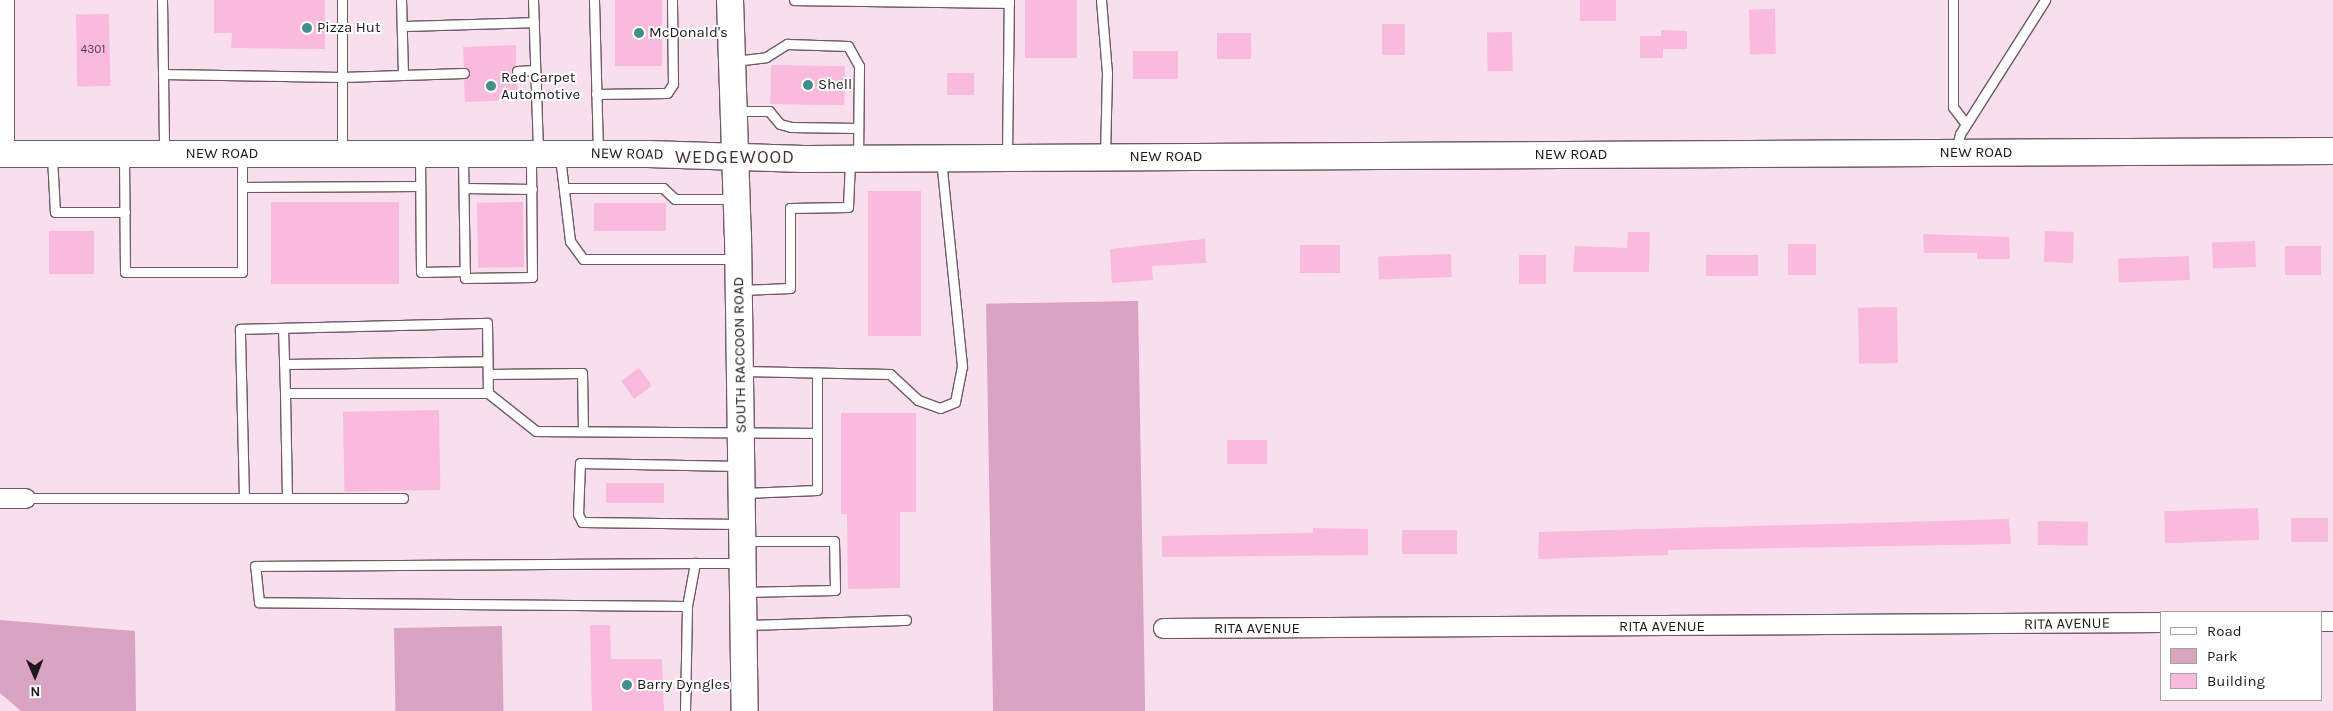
<!DOCTYPE html>
<html>
<head>
<meta charset="utf-8">
<style>
	body { margin:0 }
	#map { position:relative; width:2333px; height:711px; overflow:hidden; background:#f9dfed; font-family:Karla,sans-serif }
	div>[style] { position:absolute }
	[style*='--x'] { left:calc(var(--x)*1px); top:calc(var(--y)*1px); width:calc(var(--w)*1px); rotate:calc(var(--a)*1deg) }
	.green>* { inset:0; background:#d9a3c2; transform-origin:0 0 }
	.building>* { inset:0; background:#f9bade; transform-origin:0 0 }
	.roads { filter:drop-shadow(1px 0 #6f5a66) drop-shadow(-1px 0 #6f5a66) drop-shadow(0 1px #6f5a66) drop-shadow(0 -1px #6f5a66) }
	.lane>* { height:9px; margin:-4.5px; padding:0 4.5px; transform-origin:4.5px; border-radius:4.5px; background:#fff }
	.street>* { height:19px; margin:-9.5px; padding:0 9.5px; transform-origin:9.5px; border-radius:9.5px; background:#fff }
	.secondary>* { height:26px; margin:-13px; padding:0 13px; transform-origin:13px; border-radius:13px; background:#fff }
	.dots>* { width:14px; height:14px; translate:-50% -50%; box-sizing:border-box; border:2px solid #fff; border-radius:50% }
	span { translate:-50% -50%; white-space:nowrap; text-align:center; line-height:1.15; -webkit-text-stroke:4px #fff; paint-order:stroke }
	.number-label { font-size:12px; color:#56404c }
	.number-label span { -webkit-text-stroke-width:0 }
	.poi-label { font-size:15px; color:#20171c }
	.left { translate:0 -50%; text-align:left }
	.street-label { font-size:15px; color:#20171c }
	.quarter-label { font-size:18px; color:#412e39; letter-spacing:1px }
	.legend { position:absolute; left:2160px; top:611px; width:162px; height:90px; box-sizing:border-box; background:#fff; border:1px solid #a6a2a4; margin:0; padding:6px 9px; list-style:none; font-size:15px; color:#20171c }
	.legend li { display:flex; align-items:center; gap:10px; height:25px }
	.legend b { width:25px; border:1px solid #a6a2a4 }
	.north { position:absolute; left:10px; top:651px; width:50px; height:50px; -webkit-text-stroke:4px #fff; paint-order:stroke; rotate:179deg; font-size:14px; font-weight:700; line-height:20px; text-align:center; color:#20171c }
	.north::after { content:''; display:block; margin:auto; width:18px; height:22px; background:#20171c; clip-path:polygon(50% 0,100% 100%,50% 72%,0 100%) }
</style>
</head>
<body>
<div id="map">
	<div class="green">
		<i style="left:1138px;top:301px;width:410px;height:152px;rotate:89deg"></i>
		<i style="clip-path:polygon(0 620px,135px 631px,136px 711px,21px 711px,0 693px)"></i>
		<i style="left:502px;top:626px;width:85px;height:108px;rotate:89deg"></i>
	</div>
	<div class="building">
		<i style="clip-path:polygon(214px 0,325px 0,325px 49px,231px 48px,232px 33px,214px 33px)"></i>
		<i style="left:615px;top:0;width:47px;height:66px"></i>
		<i style="left:1025px;top:0;width:52px;height:58px"></i>
		<i style="left:1580px;top:0;width:36px;height:21px"></i>
		<i style="left:1775px;top:9px;width:45px;height:26px;rotate:89deg"></i>
		<i style="left:109px;top:14px;width:72px;height:33px;rotate:89deg"></i>
		<i style="left:1382px;top:24px;width:23px;height:31px"></i>
		<i style="clip-path:polygon(1661px 30px,1687px 31px,1687px 49px,1663px 49px,1663px 58px,1640px 58px,1640px 36px,1661px 36px)"></i>
		<i style="left:1512px;top:32px;width:39px;height:25px;rotate:89deg"></i>
		<i style="left:1217px;top:33px;width:34px;height:26px"></i>
		<i style="clip-path:polygon(516px 45px,516px 65px,511px 71px,517px 77px,518px 100px,465px 102px,464px 79px,470px 72px,464px 67px,463px 47px)"></i>
		<i style="left:1133px;top:51px;width:45px;height:28px"></i>
		<i style="left:771px;top:65px;width:74px;height:39px;rotate:1deg"></i>
		<i style="left:947px;top:73px;width:27px;height:22px"></i>
		<i style="left:921px;top:191px;width:145px;height:53px;rotate:90deg"></i>
		<i style="left:399px;top:202px;width:82px;height:128px;rotate:90deg"></i>
		<i style="left:523px;top:202px;width:65px;height:46px;rotate:89deg"></i>
		<i style="left:666px;top:203px;width:28px;height:72px;rotate:90deg"></i>
		<i style="left:49px;top:231px;width:45px;height:43px"></i>
		<i style="left:2045px;top:231px;width:29px;height:31px;rotate:2deg"></i>
		<i style="clip-path:polygon(1628px 232px,1650px 232px,1649px 272px,1573px 272px,1575px 246px,1627px 248px)"></i>
		<i style="clip-path:polygon(1923px 234px,2009px 237px,2010px 259px,1977px 259px,1977px 253px,1924px 253px)"></i>
		<i style="clip-path:polygon(1205px 239px,1206px 263px,1152px 266px,1153px 280px,1112px 283px,1110px 249px)"></i>
		<i style="left:2255px;top:241px;width:26px;height:43px;rotate:88deg"></i>
		<i style="left:1788px;top:244px;width:28px;height:31px"></i>
		<i style="left:1340px;top:245px;width:28px;height:40px;rotate:90deg"></i>
		<i style="left:2285px;top:246px;width:36px;height:29px"></i>
		<i style="left:1451px;top:254px;width:23px;height:73px;rotate:88deg"></i>
		<i style="left:1546px;top:255px;width:29px;height:27px;rotate:90deg"></i>
		<i style="left:1706px;top:255px;width:52px;height:21px"></i>
		<i style="left:2189px;top:256px;width:24px;height:71px;rotate:88deg"></i>
		<i style="left:1897px;top:307px;width:56px;height:39px;rotate:89deg"></i>
		<i style="left:639px;top:368px;width:22px;height:22px;rotate:54deg"></i>
		<i style="left:439px;top:410px;width:80px;height:96px;rotate:89deg"></i>
		<i style="clip-path:polygon(841px 413px,916px 413px,916px 512px,900px 512px,900px 588px,848px 589px,847px 514px,841px 514px)"></i>
		<i style="left:1267px;top:440px;width:24px;height:40px;rotate:90deg"></i>
		<i style="left:664px;top:483px;width:20px;height:58px;rotate:90deg"></i>
		<i style="left:2258px;top:508px;width:32px;height:94px;rotate:88deg"></i>
		<i style="left:2328px;top:518px;width:24px;height:37px;rotate:90deg"></i>
		<i style="clip-path:polygon(2009px 519px,2011px 544px,1668px 550px,1668px 555px,1538px 559px,1539px 532px)"></i>
		<i style="left:2038px;top:521px;width:50px;height:24px;rotate:1deg"></i>
		<i style="clip-path:polygon(1313px 528px,1368px 529px,1368px 555px,1162px 557px,1162px 536px,1313px 533px)"></i>
		<i style="left:1402px;top:530px;width:55px;height:24px"></i>
		<i style="clip-path:polygon(590px 625px,610px 625px,611px 659px,662px 659px,664px 711px,592px 711px)"></i>
	</div>
	<div class="roads">
		<div class="lane">
			<i style="--x:162;--y:0;--w:152;--a:89.2"></i>
			<i style="--x:342;--y:0;--w:77;--a:90"></i>
			<i style="--x:342;--y:77;--w:61;--a:-1.9"></i>
			<i style="--x:403;--y:75;--w:75;--a:-91.5"></i>
			<i style="--x:533;--y:0;--w:151;--a:88.1"></i>
			<i style="--x:594;--y:0;--w:151;--a:88.5"></i>
			<i style="--x:794;--y:0;--w:215;--a:0.8"></i>
			<i style="--x:1101;--y:0;--w:73;--a:85.3"></i>
			<i style="--x:1107;--y:73;--w:81;--a:91.4"></i>
			<i style="--x:1953;--y:0;--w:107;--a:90"></i>
			<i style="--x:1953;--y:107;--w:21;--a:53"></i>
			<i style="--x:402;--y:26;--w:132;--a:-1.7"></i>
			<i style="--x:735;--y:61;--w:31;--a:-7"></i>
			<i style="--x:766;--y:57;--w:25;--a:-32"></i>
			<i style="--x:787;--y:44;--w:61;--a:1.9"></i>
			<i style="--x:848;--y:46;--w:23;--a:61"></i>
			<i style="--x:859;--y:66;--w:90;--a:90.6"></i>
			<i style="--x:517;--y:71;--w:18;--a:-3"></i>
			<i style="--x:163;--y:74;--w:179;--a:1"></i>
			<i style="--x:342;--y:77;--w:75;--a:90"></i>
			<i style="--x:403;--y:75;--w:61;--a:-1.9"></i>
			<i style="--x:596;--y:94;--w:71;--a:-0.8"></i>
			<i style="--x:667;--y:93;--w:11;--a:-56"></i>
			<i style="--x:673;--y:84;--w:84;--a:-90.7"></i>
			<i style="--x:735;--y:111;--w:34;--a:0"></i>
			<i style="--x:769;--y:111;--w:17;--a:50"></i>
			<i style="--x:780;--y:124;--w:11;--a:15"></i>
			<i style="--x:791;--y:127;--w:67;--a:0.9"></i>
			<i style="--x:1956;--y:151;--w:17;--a:-77"></i>
			<i style="--x:1960;--y:134;--w:159;--a:-57.6"></i>
			<i style="--x:1007;--y:155;--w:155;--a:-89.3"></i>
			<i style="--x:420;--y:156;--w:116;--a:89.5"></i>
			<i style="--x:421;--y:272;--w:44;--a:-1.3"></i>
			<i style="--x:52;--y:157;--w:55;--a:86.9"></i>
			<i style="--x:55;--y:212;--w:70;--a:0"></i>
			<i style="--x:124;--y:157;--w:115;--a:89.5"></i>
			<i style="--x:125;--y:272;--w:117;--a:0"></i>
			<i style="--x:242;--y:272;--w:115;--a:-90"></i>
			<i style="--x:463;--y:157;--w:121;--a:89.1"></i>
			<i style="--x:465;--y:278;--w:67;--a:-0.9"></i>
			<i style="--x:532;--y:277;--w:121;--a:-90.5"></i>
			<i style="--x:560;--y:157;--w:85;--a:83.2"></i>
			<i style="--x:570;--y:241;--w:22;--a:54"></i>
			<i style="--x:583;--y:259;--w:153;--a:0"></i>
			<i style="--x:242;--y:187;--w:178;--a:-0.3"></i>
			<i style="--x:464;--y:188;--w:68;--a:0.8"></i>
			<i style="--x:564;--y:188;--w:99;--a:0"></i>
			<i style="--x:663;--y:188;--w:16;--a:43"></i>
			<i style="--x:675;--y:199;--w:59;--a:0"></i>
			<i style="--x:742;--y:290;--w:48;--a:-2.4"></i>
			<i style="--x:790;--y:288;--w:80;--a:-90"></i>
			<i style="--x:790;--y:208;--w:58;--a:-1"></i>
			<i style="--x:848;--y:207;--w:45;--a:-87.5"></i>
			<i style="--x:283;--y:328;--w:65;--a:88.2"></i>
			<i style="--x:284;--y:364;--w:203;--a:-0.8"></i>
			<i style="--x:743;--y:371;--w:147;--a:1.2"></i>
			<i style="--x:890;--y:374;--w:38;--a:43"></i>
			<i style="--x:918;--y:400;--w:23;--a:20"></i>
			<i style="--x:940;--y:408;--w:16;--a:-22"></i>
			<i style="--x:955;--y:402;--w:37;--a:-79"></i>
			<i style="--x:962;--y:366;--w:208;--a:-95.8"></i>
			<i style="--x:488;--y:374;--w:94;--a:-0.6"></i>
			<i style="--x:582;--y:373;--w:58;--a:89"></i>
			<i style="--x:739;--y:466;--w:159;--a:-178.9"></i>
			<i style="--x:580;--y:463;--w:51;--a:92.2"></i>
			<i style="--x:578;--y:514;--w:9;--a:63"></i>
			<i style="--x:582;--y:522;--w:158;--a:0.7"></i>
			<i style="--x:745;--y:493;--w:72;--a:-2.4"></i>
			<i style="--x:817;--y:490;--w:117;--a:-90"></i>
			<i style="--x:25;--y:498;--w:378;--a:0"></i>
			<i style="--x:244;--y:498;--w:169;--a:-91.4"></i>
			<i style="--x:240;--y:329;--w:247;--a:-1.4"></i>
			<i style="--x:487;--y:323;--w:70;--a:89.2"></i>
			<i style="--x:287;--y:498;--w:105;--a:-91.1"></i>
			<i style="--x:285;--y:393;--w:203;--a:0"></i>
			<i style="--x:488;--y:393;--w:61;--a:38.4"></i>
			<i style="--x:536;--y:431;--w:281;--a:0.4"></i>
			<i style="--x:744;--y:541;--w:90;--a:0"></i>
			<i style="--x:834;--y:541;--w:49;--a:88.8"></i>
			<i style="--x:835;--y:590;--w:89;--a:178.7"></i>
			<i style="--x:687;--y:606;--w:428;--a:-179.5"></i>
			<i style="--x:259;--y:602;--w:36;--a:-96"></i>
			<i style="--x:255;--y:566;--w:440;--a:-0.4"></i>
			<i style="--x:746;--y:625;--w:160;--a:-1.8"></i>
			<i style="--x:685;--y:711;--w:105;--a:-88.9"></i>
			<i style="--x:687;--y:606;--w:44;--a:-79.5"></i>
			<i style="--x:695;--y:563;--w:45;--a:0"></i>
		</div>
		<div class="street">
			<i style="--x:4;--y:154;--w:154;--a:-90"></i>
			<i style="--x:0;--y:498;--w:25;--a:0"></i>
			<i style="--x:2322;--y:621;--w:11;--a:0"></i>
			<i style="--x:1163;--y:628;--w:999;--a:-0.34"></i>
		</div>
		<div class="secondary">
			<i style="--x:730;--y:0;--w:235;--a:88.1"></i>
			<i style="--x:738;--y:235;--w:476;--a:89.2"></i>
			<i style="--x:0;--y:154;--w:648;--a:0"></i>
			<i style="--x:648;--y:154;--w:156;--a:1.8"></i>
			<i style="--x:804;--y:159;--w:1529;--a:-0.3"></i>
		</div>
	</div>
	<div class="dots">
		<i style="left:307px;top:28px;background:#458d8c"></i>
		<i style="left:639px;top:33px;background:#458d8c"></i>
		<i style="left:808px;top:85px;background:#458d8c"></i>
		<i style="left:491px;top:86px;background:#458d8c"></i>
		<i style="left:627px;top:685px;background:#458d8c"></i>
	</div>
	<div class="number-label">
		<span style="left:93px;top:50px">4301</span>
	</div>
	<div class="poi-label">
		<span class="left" style="left:317px;top:28px">Pizza Hut</span>
		<span class="left" style="left:649px;top:33px">McDonald's</span>
		<span class="left" style="left:501px;top:86px">Red Carpet<br>Automotive</span>
		<span class="left" style="left:818px;top:85px">Shell</span>
		<span class="left" style="left:637px;top:685px">Barry Dyngles</span>
	</div>
	<div class="street-label">
		<span style="left:1976px;top:153px">NEW ROAD</span>
		<span style="left:222px;top:154px">NEW ROAD</span>
		<span style="left:627px;top:154px;rotate:1deg">NEW ROAD</span>
		<span style="left:1571px;top:155px">NEW ROAD</span>
		<span style="left:1166px;top:157px">NEW ROAD</span>
		<span style="left:740px;top:355px;rotate:-91deg">SOUTH RACCOON ROAD</span>
		<span style="left:2067px;top:624px;rotate:-1deg">RITA AVENUE</span>
		<span style="left:1662px;top:627px">RITA AVENUE</span>
		<span style="left:1257px;top:629px">RITA AVENUE</span>
	</div>
	<div class="quarter-label">
		<span style="left:735px;top:157px">WEDGEWOOD</span>
	</div>
	<ul class="legend">
	<li><b style="height:6px;background:#fff"></b>Road</li>
	<li><b style="height:14px;background:#d9a3c2"></b>Park</li>
	<li><b style="height:14px;background:#f9bade"></b>Building</li>
	</ul>
	<div class="north">N</div>
</div>
</body>
</html>
